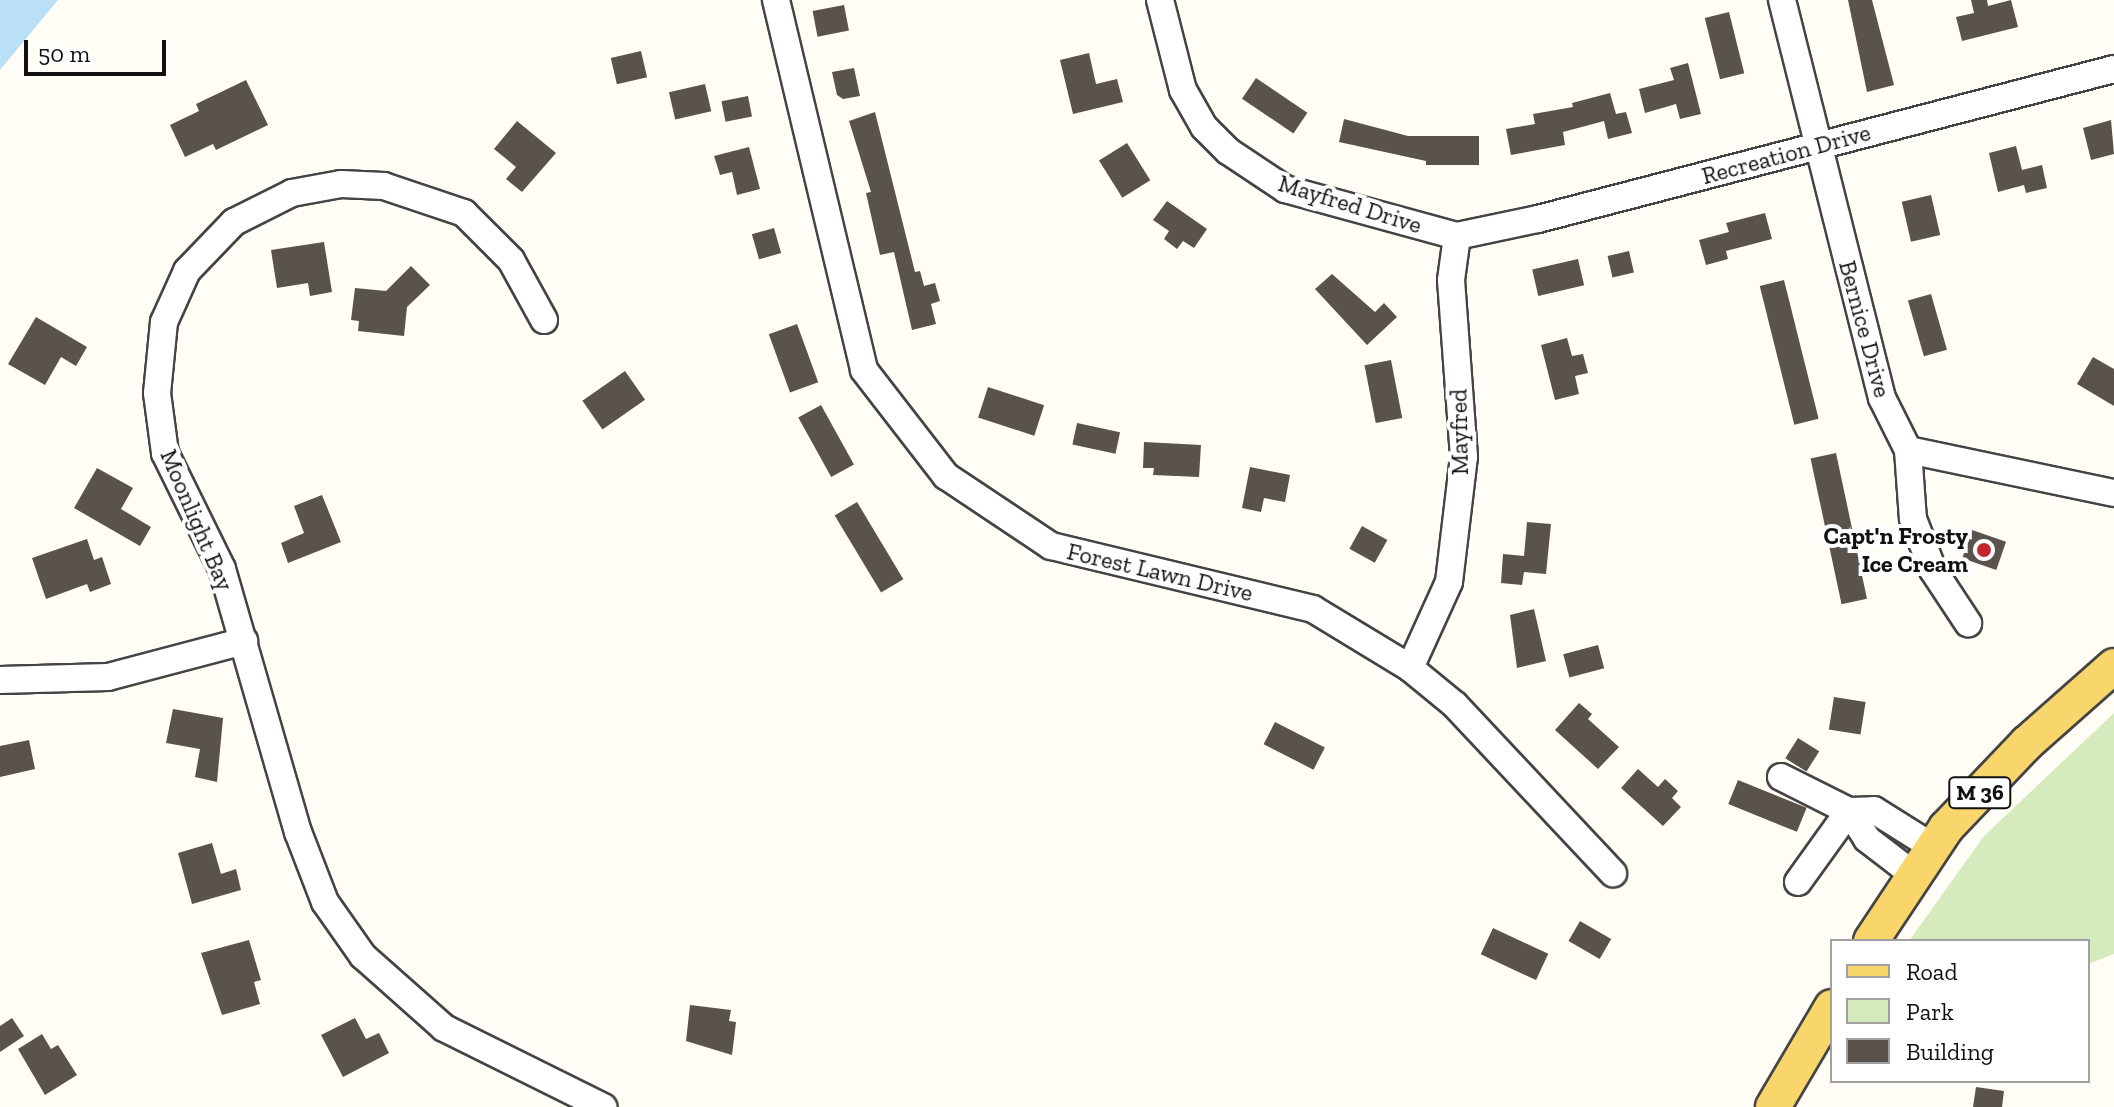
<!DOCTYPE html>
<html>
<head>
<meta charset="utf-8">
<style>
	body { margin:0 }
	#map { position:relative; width:2114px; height:1107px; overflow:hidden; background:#fffdf5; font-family:"Zilla Slab",serif }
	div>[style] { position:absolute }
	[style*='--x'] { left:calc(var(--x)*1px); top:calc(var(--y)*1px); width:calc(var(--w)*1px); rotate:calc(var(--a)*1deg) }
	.green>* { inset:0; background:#d5ebbd }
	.water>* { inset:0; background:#b9e0f7 }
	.building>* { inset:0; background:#5a524d; transform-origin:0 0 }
	.roads { filter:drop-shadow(2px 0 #444) drop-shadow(-2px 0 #444) drop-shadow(0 2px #444) drop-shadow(0 -2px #444) }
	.minor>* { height:26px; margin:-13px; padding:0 13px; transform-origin:13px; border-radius:13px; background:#fff }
	.major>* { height:34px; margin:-17px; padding:0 17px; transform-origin:17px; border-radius:17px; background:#f9d66b }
	.dots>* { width:22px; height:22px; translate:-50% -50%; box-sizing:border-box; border:4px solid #fff; border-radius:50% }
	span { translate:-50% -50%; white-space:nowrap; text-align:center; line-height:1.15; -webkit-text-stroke:8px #fff; paint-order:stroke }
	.shield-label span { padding:2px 6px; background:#fff; border:2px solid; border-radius:6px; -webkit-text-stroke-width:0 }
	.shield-label { font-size:22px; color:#111; font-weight:700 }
	.street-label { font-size:24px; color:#111 }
	.poi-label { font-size:24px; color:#111; font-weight:700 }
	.right { translate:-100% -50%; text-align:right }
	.legend { position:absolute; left:1830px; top:939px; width:260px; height:144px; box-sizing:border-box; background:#fff; border:2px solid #a0a0a0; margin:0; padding:10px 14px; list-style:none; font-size:24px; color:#111 }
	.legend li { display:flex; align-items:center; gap:16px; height:40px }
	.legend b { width:40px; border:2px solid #a0a0a0 }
	.scale { position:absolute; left:24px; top:40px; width:142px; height:36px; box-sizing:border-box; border:4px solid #111; border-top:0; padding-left:10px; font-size:24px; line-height:28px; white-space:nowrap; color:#111; -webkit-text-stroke:6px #fff; paint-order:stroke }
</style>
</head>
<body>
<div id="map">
	<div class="green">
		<i style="clip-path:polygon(2114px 713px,2114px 954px,2088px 964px,2088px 941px,1909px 941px,1984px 836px)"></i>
	</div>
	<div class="water">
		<i style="clip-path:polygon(0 0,58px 0,0 70px)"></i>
	</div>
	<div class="building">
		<i style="clip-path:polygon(1848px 0,1872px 0,1894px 85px,1867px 92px)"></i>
		<i style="clip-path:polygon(1971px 0,1987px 0,1988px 6px,2011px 0,2018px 27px,1962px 41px,1956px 17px,1974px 13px)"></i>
		<i style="left:844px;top:5px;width:26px;height:32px;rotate:79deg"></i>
		<i style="left:1729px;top:12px;width:63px;height:25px;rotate:76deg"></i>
		<i style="left:641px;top:51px;width:27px;height:31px;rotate:77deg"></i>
		<i style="clip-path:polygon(1089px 53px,1096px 84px,1117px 79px,1123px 102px,1073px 114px,1060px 60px)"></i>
		<i style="clip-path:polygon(1688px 63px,1701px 114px,1680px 119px,1676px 104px,1645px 113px,1639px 89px,1674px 80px,1670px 68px)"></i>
		<i style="clip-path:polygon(854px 68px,860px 96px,843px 99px,837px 95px,832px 72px)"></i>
		<i style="left:1256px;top:78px;width:62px;height:25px;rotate:34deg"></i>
		<i style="clip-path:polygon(246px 80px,268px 125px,216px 150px,213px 144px,185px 157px,170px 125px,199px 111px,196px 104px)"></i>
		<i style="left:705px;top:84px;width:28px;height:37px;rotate:77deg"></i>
		<i style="clip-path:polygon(1610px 93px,1616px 114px,1626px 112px,1632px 133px,1608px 139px,1604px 121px,1563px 132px,1565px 145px,1511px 155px,1506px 129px,1535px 124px,1533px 114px,1573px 107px,1572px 103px)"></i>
		<i style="left:748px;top:96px;width:21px;height:27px;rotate:79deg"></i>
		<i style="clip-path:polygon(875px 112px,915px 272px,920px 271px,924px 286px,935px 283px,940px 301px,931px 304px,936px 324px,912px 330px,894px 252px,880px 255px,866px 193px,871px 192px,849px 121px)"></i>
		<i style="clip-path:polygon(1344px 119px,1408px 136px,1479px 136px,1479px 165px,1426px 165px,1426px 161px,1339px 142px)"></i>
		<i style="clip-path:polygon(2111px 120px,2114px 154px,2091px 160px,2083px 128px)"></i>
		<i style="clip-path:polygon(517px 121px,556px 153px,522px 192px,506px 179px,516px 167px,494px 149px)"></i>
		<i style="left:1127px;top:143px;width:44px;height:33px;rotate:58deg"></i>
		<i style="clip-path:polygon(2016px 146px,2022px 170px,2042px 165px,2047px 188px,2026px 193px,2024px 185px,1998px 192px,1989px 153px)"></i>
		<i style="clip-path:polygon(749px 147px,760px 189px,737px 195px,732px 172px,720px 175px,714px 156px)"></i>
		<i style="left:1931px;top:195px;width:41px;height:30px;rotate:77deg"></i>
		<i style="clip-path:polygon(1167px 201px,1207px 229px,1194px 248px,1183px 241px,1177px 249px,1164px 239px,1169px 231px,1153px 220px)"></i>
		<i style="clip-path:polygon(1765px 213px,1772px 239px,1726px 251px,1728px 259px,1706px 265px,1699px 240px,1729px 232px,1726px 223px)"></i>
		<i style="left:774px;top:228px;width:26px;height:23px;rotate:74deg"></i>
		<i style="clip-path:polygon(324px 242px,332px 292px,310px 296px,308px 283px,277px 288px,271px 250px)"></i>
		<i style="left:1629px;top:251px;width:22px;height:22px;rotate:77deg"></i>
		<i style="left:1578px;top:259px;width:27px;height:47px;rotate:77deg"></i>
		<i style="clip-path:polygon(411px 266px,430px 285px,407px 307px,404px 336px,358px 331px,359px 321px,351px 320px,355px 288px,386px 291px)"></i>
		<i style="clip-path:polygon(1332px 274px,1375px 312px,1384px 303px,1397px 317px,1367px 345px,1315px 289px)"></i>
		<i style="left:1784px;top:280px;width:143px;height:25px;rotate:76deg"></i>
		<i style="left:1931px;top:294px;width:58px;height:24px;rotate:74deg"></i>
		<i style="clip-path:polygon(36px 317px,87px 347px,76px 366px,61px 357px,45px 385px,8px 364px)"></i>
		<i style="left:797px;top:324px;width:62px;height:30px;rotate:70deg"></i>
		<i style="clip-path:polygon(1567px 338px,1572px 356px,1583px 354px,1588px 373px,1575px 376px,1579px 394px,1555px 400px,1541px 345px)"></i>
		<i style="clip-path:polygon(2093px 357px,2114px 369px,2114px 406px,2077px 384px)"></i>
		<i style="left:1391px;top:360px;width:59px;height:27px;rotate:79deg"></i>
		<i style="left:625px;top:371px;width:35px;height:52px;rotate:55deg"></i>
		<i style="left:988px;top:387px;width:59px;height:32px;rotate:18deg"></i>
		<i style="left:821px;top:405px;width:68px;height:26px;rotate:61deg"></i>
		<i style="left:1077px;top:423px;width:44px;height:22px;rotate:12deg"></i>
		<i style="clip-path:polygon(1144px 442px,1201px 445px,1199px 477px,1153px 475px,1154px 468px,1143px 468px)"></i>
		<i style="left:1836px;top:453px;width:149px;height:26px;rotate:78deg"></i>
		<i style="clip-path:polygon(1250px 467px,1290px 475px,1285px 502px,1264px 498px,1261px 512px,1242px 508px)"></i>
		<i style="clip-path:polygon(97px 468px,133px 488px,121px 509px,151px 527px,140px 546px,74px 508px)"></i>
		<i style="clip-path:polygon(322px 495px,341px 542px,288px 563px,281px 543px,304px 533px,294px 506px)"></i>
		<i style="left:857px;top:502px;width:90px;height:26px;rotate:59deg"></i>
		<i style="clip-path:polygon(1527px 522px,1551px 524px,1546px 574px,1524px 572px,1522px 585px,1501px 583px,1503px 554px,1524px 556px)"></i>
		<i style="left:1362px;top:526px;width:29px;height:26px;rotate:29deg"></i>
		<i style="left:1972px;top:530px;width:36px;height:30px;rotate:19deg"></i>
		<i style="clip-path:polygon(87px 539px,94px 560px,102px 557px,111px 584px,90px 592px,87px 584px,46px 599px,32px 558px)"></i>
		<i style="clip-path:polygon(1534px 609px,1546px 661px,1517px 668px,1510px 615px)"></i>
		<i style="left:1598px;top:645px;width:24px;height:36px;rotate:75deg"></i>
		<i style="left:1834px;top:697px;width:32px;height:33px;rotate:9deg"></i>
		<i style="clip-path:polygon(1579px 703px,1592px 714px,1588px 719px,1619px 747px,1598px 769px,1555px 730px)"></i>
		<i style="clip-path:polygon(173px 709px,223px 718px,217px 782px,195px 777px,200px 749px,166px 743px)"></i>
		<i style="left:1275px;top:722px;width:56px;height:25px;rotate:27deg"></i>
		<i style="left:1798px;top:738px;width:25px;height:24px;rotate:32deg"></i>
		<i style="clip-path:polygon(29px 740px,35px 769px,0 777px,0 746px)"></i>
		<i style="clip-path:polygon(1638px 769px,1658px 787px,1665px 779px,1678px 791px,1672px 798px,1681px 807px,1663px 826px,1621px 788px)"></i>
		<i style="left:1738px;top:780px;width:74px;height:26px;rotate:22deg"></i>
		<i style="clip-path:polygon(212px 843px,221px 874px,236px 869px,241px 890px,192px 904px,178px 853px)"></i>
		<i style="left:1580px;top:921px;width:36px;height:23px;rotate:30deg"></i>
		<i style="left:1493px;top:928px;width:61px;height:29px;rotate:25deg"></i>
		<i style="clip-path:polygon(249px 940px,261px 980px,254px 982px,260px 1004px,222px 1015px,201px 953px)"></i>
		<i style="clip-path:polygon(690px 1005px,731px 1010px,729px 1021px,736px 1022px,732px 1055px,686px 1041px)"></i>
		<i style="clip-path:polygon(12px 1018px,24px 1036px,0 1052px,0 1026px)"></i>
		<i style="clip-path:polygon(355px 1018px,366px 1039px,379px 1033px,389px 1053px,343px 1077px,321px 1035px)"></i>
		<i style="clip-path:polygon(42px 1034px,51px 1049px,58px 1045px,77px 1075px,45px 1095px,18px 1049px)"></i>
		<i style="clip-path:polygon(1976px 1087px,2004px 1091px,2002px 1107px,1973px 1107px)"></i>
	</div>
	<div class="roads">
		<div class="minor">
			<i style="--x:776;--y:0;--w:380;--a:76.6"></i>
			<i style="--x:864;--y:370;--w:134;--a:52.3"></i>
			<i style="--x:946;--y:476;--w:126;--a:33.7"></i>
			<i style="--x:1051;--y:546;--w:269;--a:13.5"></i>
			<i style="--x:1313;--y:609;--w:114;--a:31.3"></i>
			<i style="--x:1410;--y:668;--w:58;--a:39.4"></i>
			<i style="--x:1455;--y:705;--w:231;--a:46.8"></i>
			<i style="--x:1160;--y:0;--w:93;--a:75.7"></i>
			<i style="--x:1183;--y:90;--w:43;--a:60.4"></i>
			<i style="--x:1204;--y:127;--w:34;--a:45"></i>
			<i style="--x:1228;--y:151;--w:69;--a:33.7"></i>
			<i style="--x:1285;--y:189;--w:178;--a:15.3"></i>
			<i style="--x:1457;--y:236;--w:83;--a:-11.9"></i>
			<i style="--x:1538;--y:219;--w:595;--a:-14.6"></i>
			<i style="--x:1782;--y:0;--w:410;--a:75.9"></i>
			<i style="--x:1882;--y:398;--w:58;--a:63.4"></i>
			<i style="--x:1908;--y:450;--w:69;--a:85.9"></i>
			<i style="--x:1913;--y:519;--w:55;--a:68.6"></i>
			<i style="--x:1933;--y:570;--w:64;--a:56.6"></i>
			<i style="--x:544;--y:320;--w:68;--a:-118.8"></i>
			<i style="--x:511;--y:260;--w:66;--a:-135"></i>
			<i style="--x:464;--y:213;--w:84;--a:-161.4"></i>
			<i style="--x:384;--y:186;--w:43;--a:-177.3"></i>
			<i style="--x:341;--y:184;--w:50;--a:169.6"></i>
			<i style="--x:292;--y:193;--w:65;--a:153.4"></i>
			<i style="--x:234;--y:222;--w:68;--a:133.8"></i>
			<i style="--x:187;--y:271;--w:56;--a:114.3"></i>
			<i style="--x:164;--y:322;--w:71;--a:95.6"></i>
			<i style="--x:157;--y:393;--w:61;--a:82.4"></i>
			<i style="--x:165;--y:453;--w:129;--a:63.8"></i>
			<i style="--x:222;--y:569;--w:274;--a:73.9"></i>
			<i style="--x:298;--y:832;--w:75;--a:68.9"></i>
			<i style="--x:325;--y:902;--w:66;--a:54.9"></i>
			<i style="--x:363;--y:956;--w:108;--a:41.6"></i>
			<i style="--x:444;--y:1028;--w:178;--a:26.4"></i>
			<i style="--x:1908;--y:450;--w:210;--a:11.8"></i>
			<i style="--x:1410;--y:668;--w:94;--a:-65.6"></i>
			<i style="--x:1449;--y:582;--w:126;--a:-83.2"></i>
			<i style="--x:1464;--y:457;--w:177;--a:-94.2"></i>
			<i style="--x:1451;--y:280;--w:44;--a:-82.2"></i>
			<i style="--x:0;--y:680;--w:108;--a:-1.6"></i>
			<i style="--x:108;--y:677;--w:141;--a:-14.8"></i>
			<i style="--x:1781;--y:777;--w:76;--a:26.6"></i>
			<i style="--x:1849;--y:811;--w:25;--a:-2"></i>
			<i style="--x:1874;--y:810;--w:70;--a:32.1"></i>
			<i style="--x:1849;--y:811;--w:33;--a:57"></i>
			<i style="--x:1867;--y:839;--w:59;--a:37.5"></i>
			<i style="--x:1798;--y:882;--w:87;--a:-54.3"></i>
		</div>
		<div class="major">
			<i style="--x:1871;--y:941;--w:136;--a:-56.4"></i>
			<i style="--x:1946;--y:828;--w:117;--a:-46.4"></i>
			<i style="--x:2027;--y:743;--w:116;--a:-41.5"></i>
			<i style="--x:1773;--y:1107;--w:116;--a:-59.5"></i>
		</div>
	</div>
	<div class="dots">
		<i style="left:1984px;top:550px;background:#c4262e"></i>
	</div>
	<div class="shield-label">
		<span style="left:1980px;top:793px">M 36</span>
	</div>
	<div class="street-label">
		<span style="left:1786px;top:154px;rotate:-15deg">Recreation Drive</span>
		<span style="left:1350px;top:204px;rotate:17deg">Mayfred Drive</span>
		<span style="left:1865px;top:329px;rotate:75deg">Bernice Drive</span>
		<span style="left:1459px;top:432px;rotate:-91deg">Mayfred</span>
		<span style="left:197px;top:520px;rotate:67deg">Moonlight Bay</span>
		<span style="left:1160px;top:572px;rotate:13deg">Forest Lawn Drive</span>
	</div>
	<div class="poi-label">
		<span class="right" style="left:1968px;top:550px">Capt'n Frosty<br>Ice Cream</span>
	</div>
	<ul class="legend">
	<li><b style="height:10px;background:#f9d66b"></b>Road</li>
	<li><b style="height:22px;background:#d5ebbd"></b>Park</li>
	<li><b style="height:22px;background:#5a524d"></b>Building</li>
	</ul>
	<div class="scale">50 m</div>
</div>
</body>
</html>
